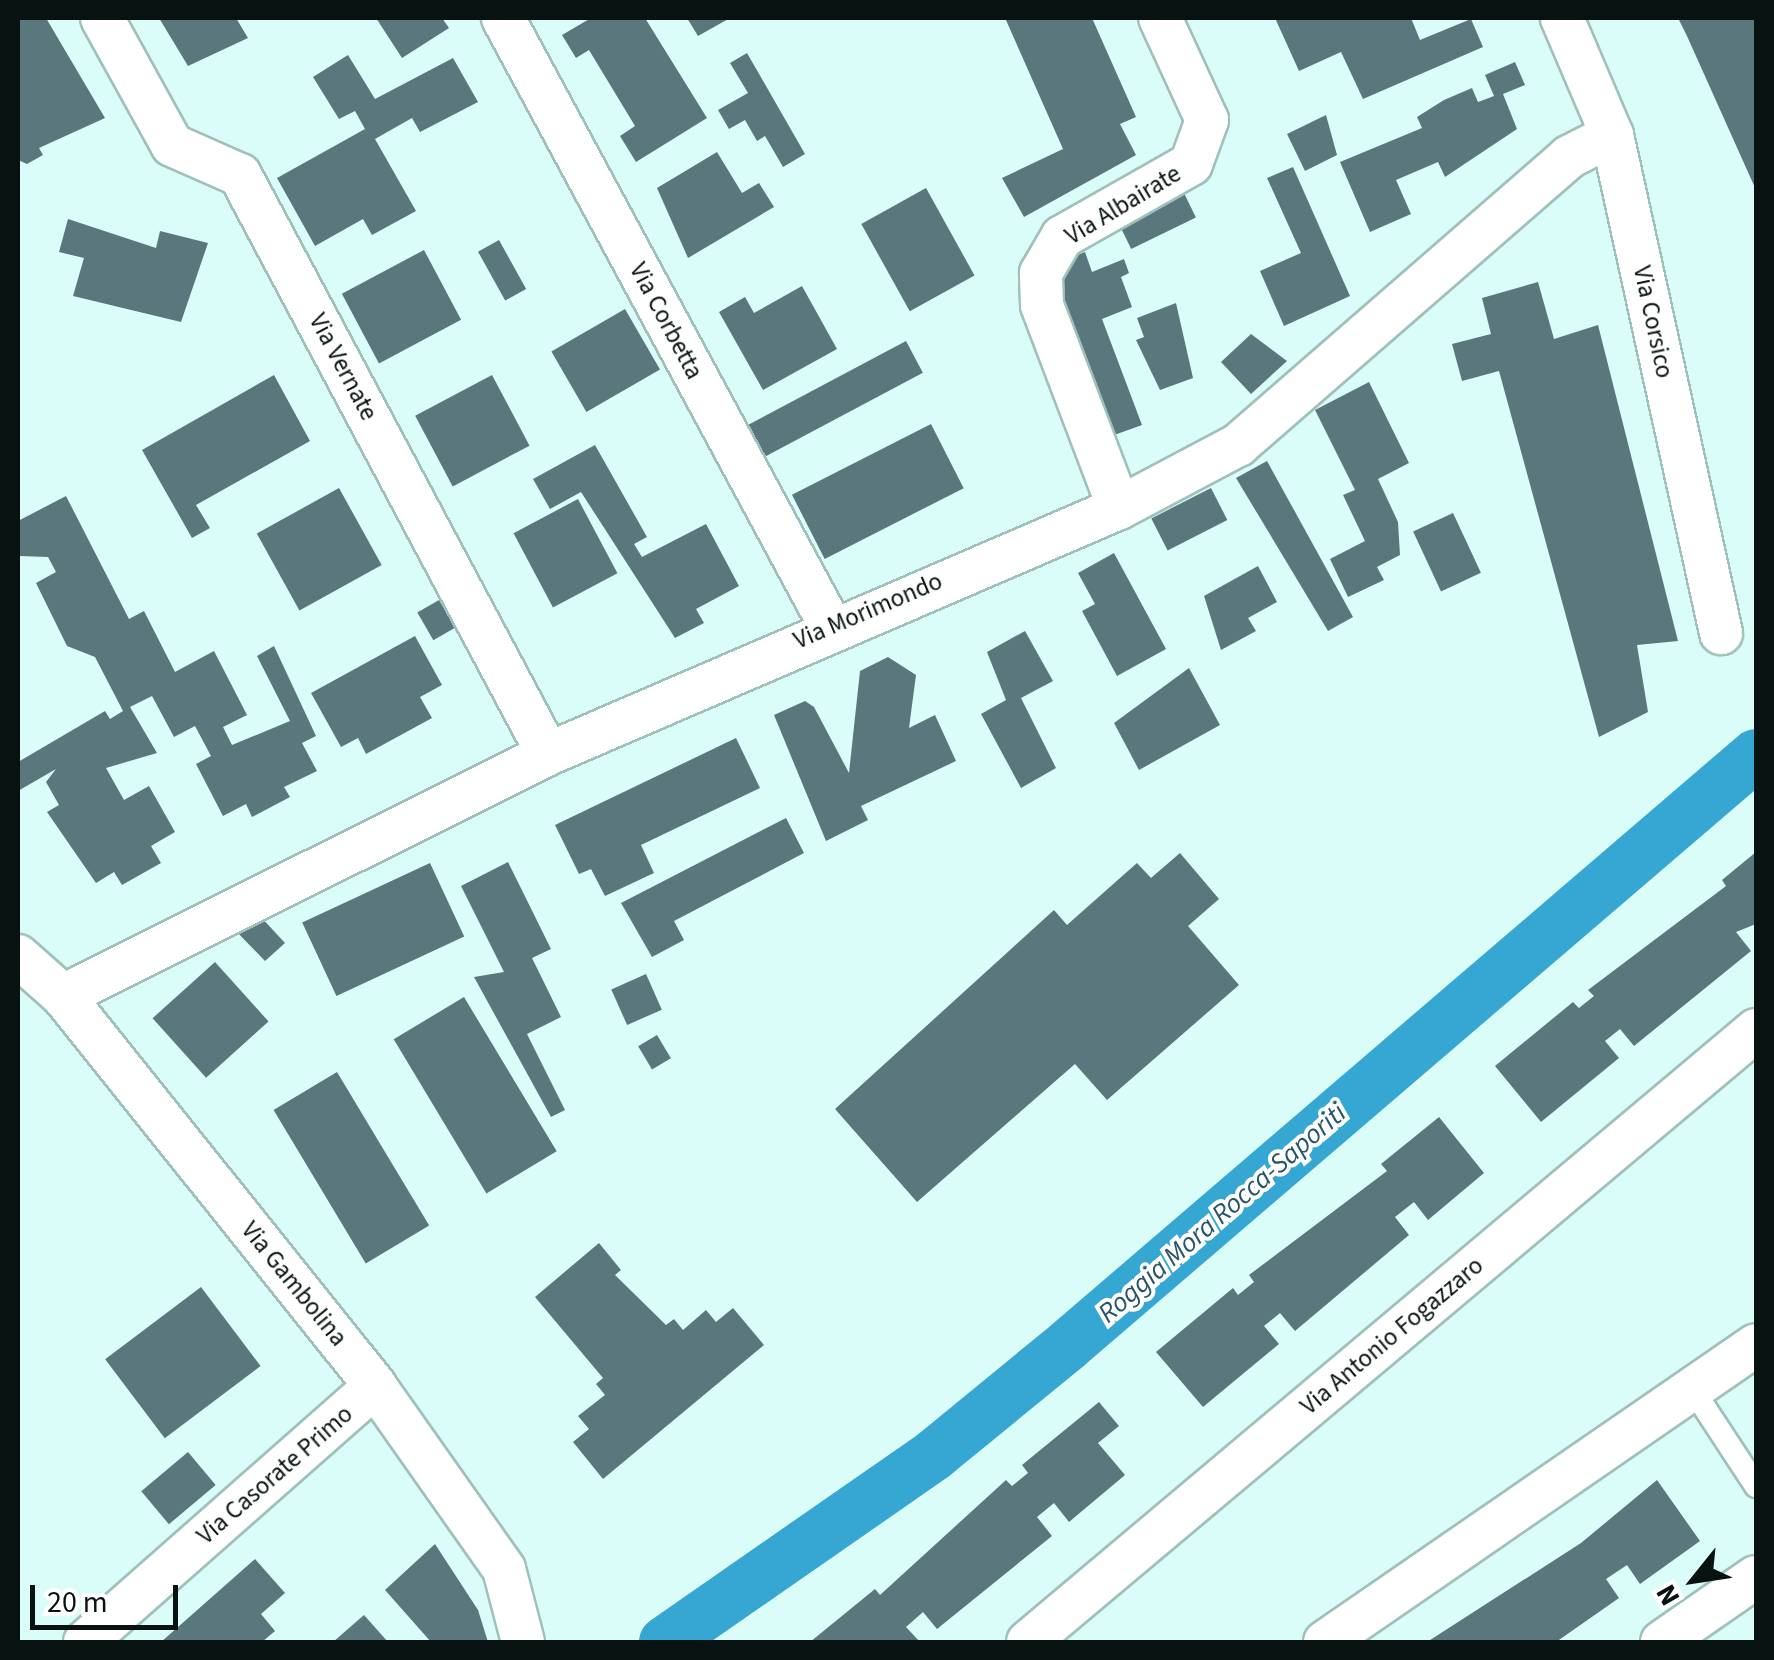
<!DOCTYPE html>
<html>
<head>
<meta charset="utf-8">
<style>
	body { margin:0 }
	#map { position:relative; width:1774px; height:1660px; overflow:hidden; background:#dbfdf9; font-family:"Source Sans 3",sans-serif }
	div>[style] { position:absolute }
	[style*='--x'] { left:calc(var(--x)*1px); top:calc(var(--y)*1px); width:calc(var(--w)*1px); rotate:calc(var(--a)*1deg) }
	.canal>* { height:52px; margin:-26px; padding:0 26px; transform-origin:26px; border-radius:26px; background:#36a7d2 }
	.building>* { inset:0; background:#59777c; transform-origin:0 0 }
	.roads { filter:drop-shadow(2px 0 #a0c0bc) drop-shadow(-2px 0 #a0c0bc) drop-shadow(0 2px #a0c0bc) drop-shadow(0 -2px #a0c0bc) }
	.service>* { height:22px; margin:-11px; padding:0 11px; transform-origin:11px; border-radius:11px; background:#fff }
	.minor>* { height:42px; margin:-21px; padding:0 21px; transform-origin:21px; border-radius:21px; background:#fff }
	span { translate:-50% -50%; white-space:nowrap; text-align:center; line-height:1.15; -webkit-text-stroke:8px #fff; paint-order:stroke }
	.street-label { font-size:25px; color:#071211 }
	.water-label { font-size:28px; color:#275568; font-style:italic }
	.frame { position:absolute; inset:0; border:20px solid #071211; pointer-events:none }
	.north { position:absolute; left:1644px; top:1530px; width:100px; height:100px; -webkit-text-stroke:8px #fff; paint-order:stroke; rotate:240deg; font-size:28px; font-weight:700; line-height:40px; text-align:center; color:#071211 }
	.north::after { content:''; display:block; margin:auto; width:35px; height:45px; background:#071211; clip-path:polygon(50% 0,100% 100%,50% 72%,0 100%) }
	.scale { position:absolute; left:30px; top:1585px; width:148px; height:45px; box-sizing:border-box; border:5px solid #071211; border-top:0; padding-left:12px; font-size:30px; line-height:35px; white-space:nowrap; color:#071211; -webkit-text-stroke:8px #fff; paint-order:stroke }
</style>
</head>
<body>
<div id="map">
	<div class="canal">
		<i style="--x:665;--y:1642;--w:329;--a:-34.8"></i>
		<i style="--x:935;--y:1454;--w:172;--a:-39.3"></i>
		<i style="--x:1068;--y:1345;--w:906;--a:-40.62"></i>
	</div>
	<div class="building">
		<i style="clip-path:polygon(18px 18px,46px 18px,105px 118px,39px 148px,43px 155px,27px 164px,18px 160px)"></i>
		<i style="clip-path:polygon(159px 18px,236px 18px,248px 38px,188px 66px)"></i>
		<i style="clip-path:polygon(376px 18px,442px 18px,449px 28px,402px 58px)"></i>
		<i style="clip-path:polygon(591px 18px,645px 18px,707px 118px,636px 162px,620px 136px,635px 126px,589px 50px,576px 58px,562px 35px)"></i>
		<i style="clip-path:polygon(687px 18px,730px 18px,698px 36px)"></i>
		<i style="clip-path:polygon(1092px 18px,1136px 117px,1120px 124px,1136px 155px,1024px 217px,1002px 178px,1063px 149px,1006px 20px)"></i>
		<i style="clip-path:polygon(1275px 18px,1411px 18px,1420px 40px,1471px 19px,1483px 47px,1363px 99px,1341px 52px,1299px 71px)"></i>
		<i style="clip-path:polygon(1678px 18px,1756px 18px,1756px 190px,1687px 36px)"></i>
		<i style="clip-path:polygon(747px 53px,805px 154px,783px 167px,765px 136px,757px 141px,745px 120px,729px 129px,718px 110px,748px 93px,730px 63px)"></i>
		<i style="clip-path:polygon(348px 55px,375px 99px,453px 58px,478px 102px,420px 132px,412px 118px,375px 139px,416px 211px,372px 235px,363px 219px,315px 246px,277px 178px,365px 129px,355px 111px,339px 119px,313px 77px)"></i>
		<i style="clip-path:polygon(1515px 62px,1525px 85px,1503px 94px,1517px 129px,1445px 177px,1438px 162px,1396px 180px,1411px 214px,1370px 232px,1340px 162px,1422px 128px,1417px 117px,1444px 100px,1472px 88px,1478px 102px,1494px 96px,1485px 75px)"></i>
		<i style="clip-path:polygon(1326px 115px,1337px 155px,1305px 171px,1287px 134px)"></i>
		<i style="clip-path:polygon(717px 152px,742px 193px,759px 183px,774px 207px,688px 258px,657px 188px)"></i>
		<i style="clip-path:polygon(1293px 167px,1350px 296px,1284px 326px,1260px 271px,1301px 253px,1267px 178px)"></i>
		<i style="left:1181px;top:187px;width:34px;height:72px;rotate:64deg"></i>
		<i style="left:926px;top:188px;width:100px;height:74px;rotate:61deg"></i>
		<i style="clip-path:polygon(68px 219px,156px 248px,160px 231px,208px 243px,181px 322px,73px 296px,84px 258px,59px 252px)"></i>
		<i style="left:499px;top:240px;width:56px;height:24px;rotate:61deg"></i>
		<i style="left:424px;top:250px;width:79px;height:93px;rotate:62deg"></i>
		<i style="clip-path:polygon(1085px 252px,1092px 272px,1124px 259px,1129px 273px,1121px 277px,1132px 307px,1102px 319px,1142px 425px,1106px 438px,1049px 266px)"></i>
		<i style="clip-path:polygon(1538px 282px,1554px 339px,1598px 325px,1678px 641px,1637px 645px,1648px 712px,1599px 737px,1499px 371px,1462px 381px,1452px 344px,1491px 334px,1482px 298px)"></i>
		<i style="clip-path:polygon(802px 286px,837px 349px,763px 390px,719px 312px,745px 297px,754px 313px)"></i>
		<i style="clip-path:polygon(1176px 303px,1193px 378px,1160px 390px,1136px 340px,1144px 337px,1137px 318px)"></i>
		<i style="left:625px;top:309px;width:70px;height:85px;rotate:60deg"></i>
		<i style="clip-path:polygon(1251px 334px,1287px 361px,1251px 394px,1221px 362px)"></i>
		<i style="left:906px;top:341px;width:36px;height:187px;rotate:62deg"></i>
		<i style="clip-path:polygon(274px 375px,310px 441px,196px 505px,210px 528px,192px 538px,142px 450px)"></i>
		<i style="left:492px;top:375px;width:80px;height:87px;rotate:62deg"></i>
		<i style="clip-path:polygon(1369px 382px,1409px 463px,1378px 479px,1398px 522px,1400px 555px,1377px 567px,1384px 580px,1348px 597px,1330px 559px,1365px 541px,1343px 495px,1355px 490px,1315px 410px)"></i>
		<i style="left:931px;top:424px;width:72px;height:156px;rotate:63deg"></i>
		<i style="clip-path:polygon(595px 445px,647px 537px,634px 544px,642px 557px,706px 524px,739px 586px,696px 609px,704px 623px,675px 638px,581px 492px,550px 509px,533px 479px)"></i>
		<i style="clip-path:polygon(1267px 461px,1353px 617px,1328px 631px,1236px 478px)"></i>
		<i style="left:339px;top:488px;width:88px;height:94px;rotate:61deg"></i>
		<i style="left:1211px;top:488px;width:36px;height:67px;rotate:63deg"></i>
		<i style="clip-path:polygon(66px 496px,129px 619px,144px 611px,175px 672px,214px 651px,247px 715px,223px 727px,232px 745px,290px 721px,257px 656px,274px 646px,316px 736px,302px 743px,317px 771px,284px 787px,290px 797px,252px 817px,246px 804px,223px 816px,196px 764px,211px 756px,195px 726px,174px 737px,152px 696px,130px 707px,157px 753px,106px 768px,124px 800px,149px 786px,175px 832px,151px 846px,161px 863px,122px 885px,114px 872px,96px 883px,47px 812px,59px 805px,46px 782px,56px 769px,18px 791px,18px 762px,105px 711px,110px 719px,123px 711px,95px 657px,67px 646px,36px 583px,56px 572px,48px 557px,18px 556px,18px 521px)"></i>
		<i style="left:578px;top:499px;width:84px;height:73px;rotate:62deg"></i>
		<i style="left:1453px;top:513px;width:66px;height:44px;rotate:65deg"></i>
		<i style="clip-path:polygon(1114px 553px,1166px 649px,1117px 676px,1082px 611px,1095px 604px,1078px 573px)"></i>
		<i style="clip-path:polygon(1258px 566px,1277px 602px,1248px 618px,1256px 631px,1221px 650px,1204px 596px)"></i>
		<i style="left:439px;top:600px;width:32px;height:25px;rotate:60deg"></i>
		<i style="clip-path:polygon(1025px 631px,1053px 681px,1021px 698px,1056px 768px,1021px 788px,981px 714px,1006px 700px,987px 652px)"></i>
		<i style="clip-path:polygon(415px 636px,442px 685px,420px 697px,432px 718px,366px 754px,358px 738px,341px 747px,311px 693px)"></i>
		<i style="clip-path:polygon(888px 657px,916px 675px,909px 728px,935px 715px,956px 761px,861px 806px,868px 820px,826px 841px,774px 715px,805px 701px,814px 707px,849px 773px,860px 671px)"></i>
		<i style="clip-path:polygon(1189px 668px,1220px 725px,1139px 770px,1114px 723px)"></i>
		<i style="clip-path:polygon(736px 738px,760px 788px,641px 845px,654px 873px,605px 896px,591px 869px,579px 874px,555px 825px)"></i>
		<i style="clip-path:polygon(786px 818px,804px 853px,674px 921px,684px 940px,652px 957px,621px 903px)"></i>
		<i style="clip-path:polygon(1756px 852px,1756px 924px,1736px 932px,1751px 951px,1634px 1046px,1620px 1029px,1605px 1041px,1619px 1058px,1541px 1122px,1495px 1066px,1573px 1002px,1579px 1008px,1594px 996px,1588px 990px,1726px 886px,1722px 880px)"></i>
		<i style="clip-path:polygon(1180px 853px,1219px 899px,1188px 926px,1239px 985px,1107px 1100px,1075px 1064px,917px 1202px,835px 1109px,1054px 910px,1067px 925px,1137px 863px,1151px 878px)"></i>
		<i style="clip-path:polygon(508px 862px,551px 949px,532px 958px,561px 1017px,527px 1034px,565px 1110px,551px 1117px,474px 977px,504px 972px,461px 886px)"></i>
		<i style="left:430px;top:863px;width:81px;height:141px;rotate:65deg"></i>
		<i style="clip-path:polygon(260px 916px,285px 943px,265px 961px,236px 931px)"></i>
		<i style="left:215px;top:962px;width:80px;height:84px;rotate:48deg"></i>
		<i style="left:646px;top:974px;width:39px;height:38px;rotate:66deg"></i>
		<i style="left:464px;top:997px;width:180px;height:82px;rotate:59deg"></i>
		<i style="left:657px;top:1035px;width:27px;height:22px;rotate:59deg"></i>
		<i style="left:337px;top:1072px;width:179px;height:74px;rotate:59deg"></i>
		<i style="clip-path:polygon(1439px 1117px,1484px 1173px,1428px 1220px,1414px 1202px,1395px 1217px,1409px 1235px,1295px 1331px,1280px 1313px,1264px 1326px,1279px 1344px,1203px 1407px,1156px 1352px,1233px 1288px,1238px 1295px,1254px 1282px,1249px 1275px,1387px 1171px,1381px 1164px)"></i>
		<i style="clip-path:polygon(599px 1243px,621px 1270px,615px 1275px,666px 1325px,674px 1319px,683px 1330px,706px 1310px,716px 1322px,733px 1308px,764px 1345px,603px 1479px,573px 1442px,589px 1429px,578px 1416px,605px 1395px,596px 1384px,603px 1378px,535px 1297px)"></i>
		<i style="left:201px;top:1287px;width:99px;height:120px;rotate:53deg"></i>
		<i style="clip-path:polygon(1099px 1402px,1119px 1426px,1098px 1443px,1125px 1475px,1069px 1522px,1054px 1503px,1037px 1517px,1052px 1536px,937px 1629px,923px 1612px,906px 1627px,920px 1642px,810px 1642px,875px 1589px,880px 1595px,1006px 1480px,1012px 1486px,1028px 1473px,1022px 1465px)"></i>
		<i style="left:188px;top:1452px;width:43px;height:61px;rotate:50deg"></i>
		<i style="clip-path:polygon(1657px 1480px,1700px 1541px,1640px 1584px,1627px 1565px,1606px 1579px,1619px 1598px,1556px 1642px,1427px 1642px,1581px 1543px)"></i>
		<i style="clip-path:polygon(435px 1544px,478px 1610px,488px 1642px,431px 1642px,385px 1590px)"></i>
		<i style="clip-path:polygon(255px 1559px,285px 1593px,261px 1614px,275px 1631px,262px 1642px,161px 1642px)"></i>
		<i style="clip-path:polygon(364px 1615px,388px 1642px,333px 1642px)"></i>
	</div>
	<div class="roads">
		<div class="service">
			<i style="--x:1693;--y:1390;--w:115;--a:56.7"></i>
		</div>
		<div class="minor">
			<i style="--x:102;--y:18;--w:145;--a:61.1"></i>
			<i style="--x:172;--y:145;--w:74;--a:23.8"></i>
			<i style="--x:240;--y:175;--w:656;--a:61.99"></i>
			<i style="--x:503;--y:18;--w:689;--a:61.69"></i>
			<i style="--x:1562;--y:18;--w:127;--a:66.9"></i>
			<i style="--x:1612;--y:135;--w:510;--a:77.65"></i>
			<i style="--x:1119;--y:508;--w:217;--a:-110.8"></i>
			<i style="--x:1042;--y:305;--w:32;--a:-92"></i>
			<i style="--x:1041;--y:273;--w:42;--a:-59.7"></i>
			<i style="--x:1062;--y:237;--w:148;--a:-29.5"></i>
			<i style="--x:1191;--y:164;--w:47;--a:-70"></i>
			<i style="--x:1207;--y:120;--w:112;--a:-114.7"></i>
			<i style="--x:18;--y:956;--w:60;--a:41.6"></i>
			<i style="--x:63;--y:996;--w:499;--a:51.3"></i>
			<i style="--x:375;--y:1386;--w:224;--a:54.8"></i>
			<i style="--x:504;--y:1569;--w:75;--a:75.4"></i>
			<i style="--x:63;--y:996;--w:542;--a:-26.52"></i>
			<i style="--x:548;--y:754;--w:622;--a:-23.31"></i>
			<i style="--x:1119;--y:508;--w:135;--a:-27.9"></i>
			<i style="--x:1238;--y:445;--w:439;--a:-41"></i>
			<i style="--x:1569;--y:157;--w:48;--a:-27.1"></i>
			<i style="--x:85;--y:1642;--w:387;--a:-41.4"></i>
			<i style="--x:1028;--y:1642;--w:951;--a:-40.05"></i>
			<i style="--x:1325;--y:1642;--w:523;--a:-34.57"></i>
			<i style="--x:1662;--y:1642;--w:114;--a:-34.7"></i>
		</div>
	</div>
	<div class="street-label">
		<span style="left:1123px;top:205px;rotate:-31deg">Via Albairate</span>
		<span style="left:666px;top:321px;rotate:62deg">Via Corbetta</span>
		<span style="left:1653px;top:322px;rotate:78deg">Via Corsico</span>
		<span style="left:343px;top:367px;rotate:62deg">Via Vernate</span>
		<span style="left:868px;top:611px;rotate:-23deg">Via Morimondo</span>
		<span style="left:294px;top:1284px;rotate:51deg">Via Gambolina</span>
		<span style="left:1392px;top:1336px;rotate:-40deg">Via Antonio Fogazzaro</span>
		<span style="left:275px;top:1475px;rotate:-41deg">Via Casorate Primo</span>
	</div>
	<div class="water-label">
		<span style="left:1222px;top:1213px;rotate:-41deg">Roggia Mora Rocca-Saporiti</span>
	</div>
	<div class="frame"></div>
	<div class="north">N</div>
	<div class="scale">20 m</div>
</div>
</body>
</html>
